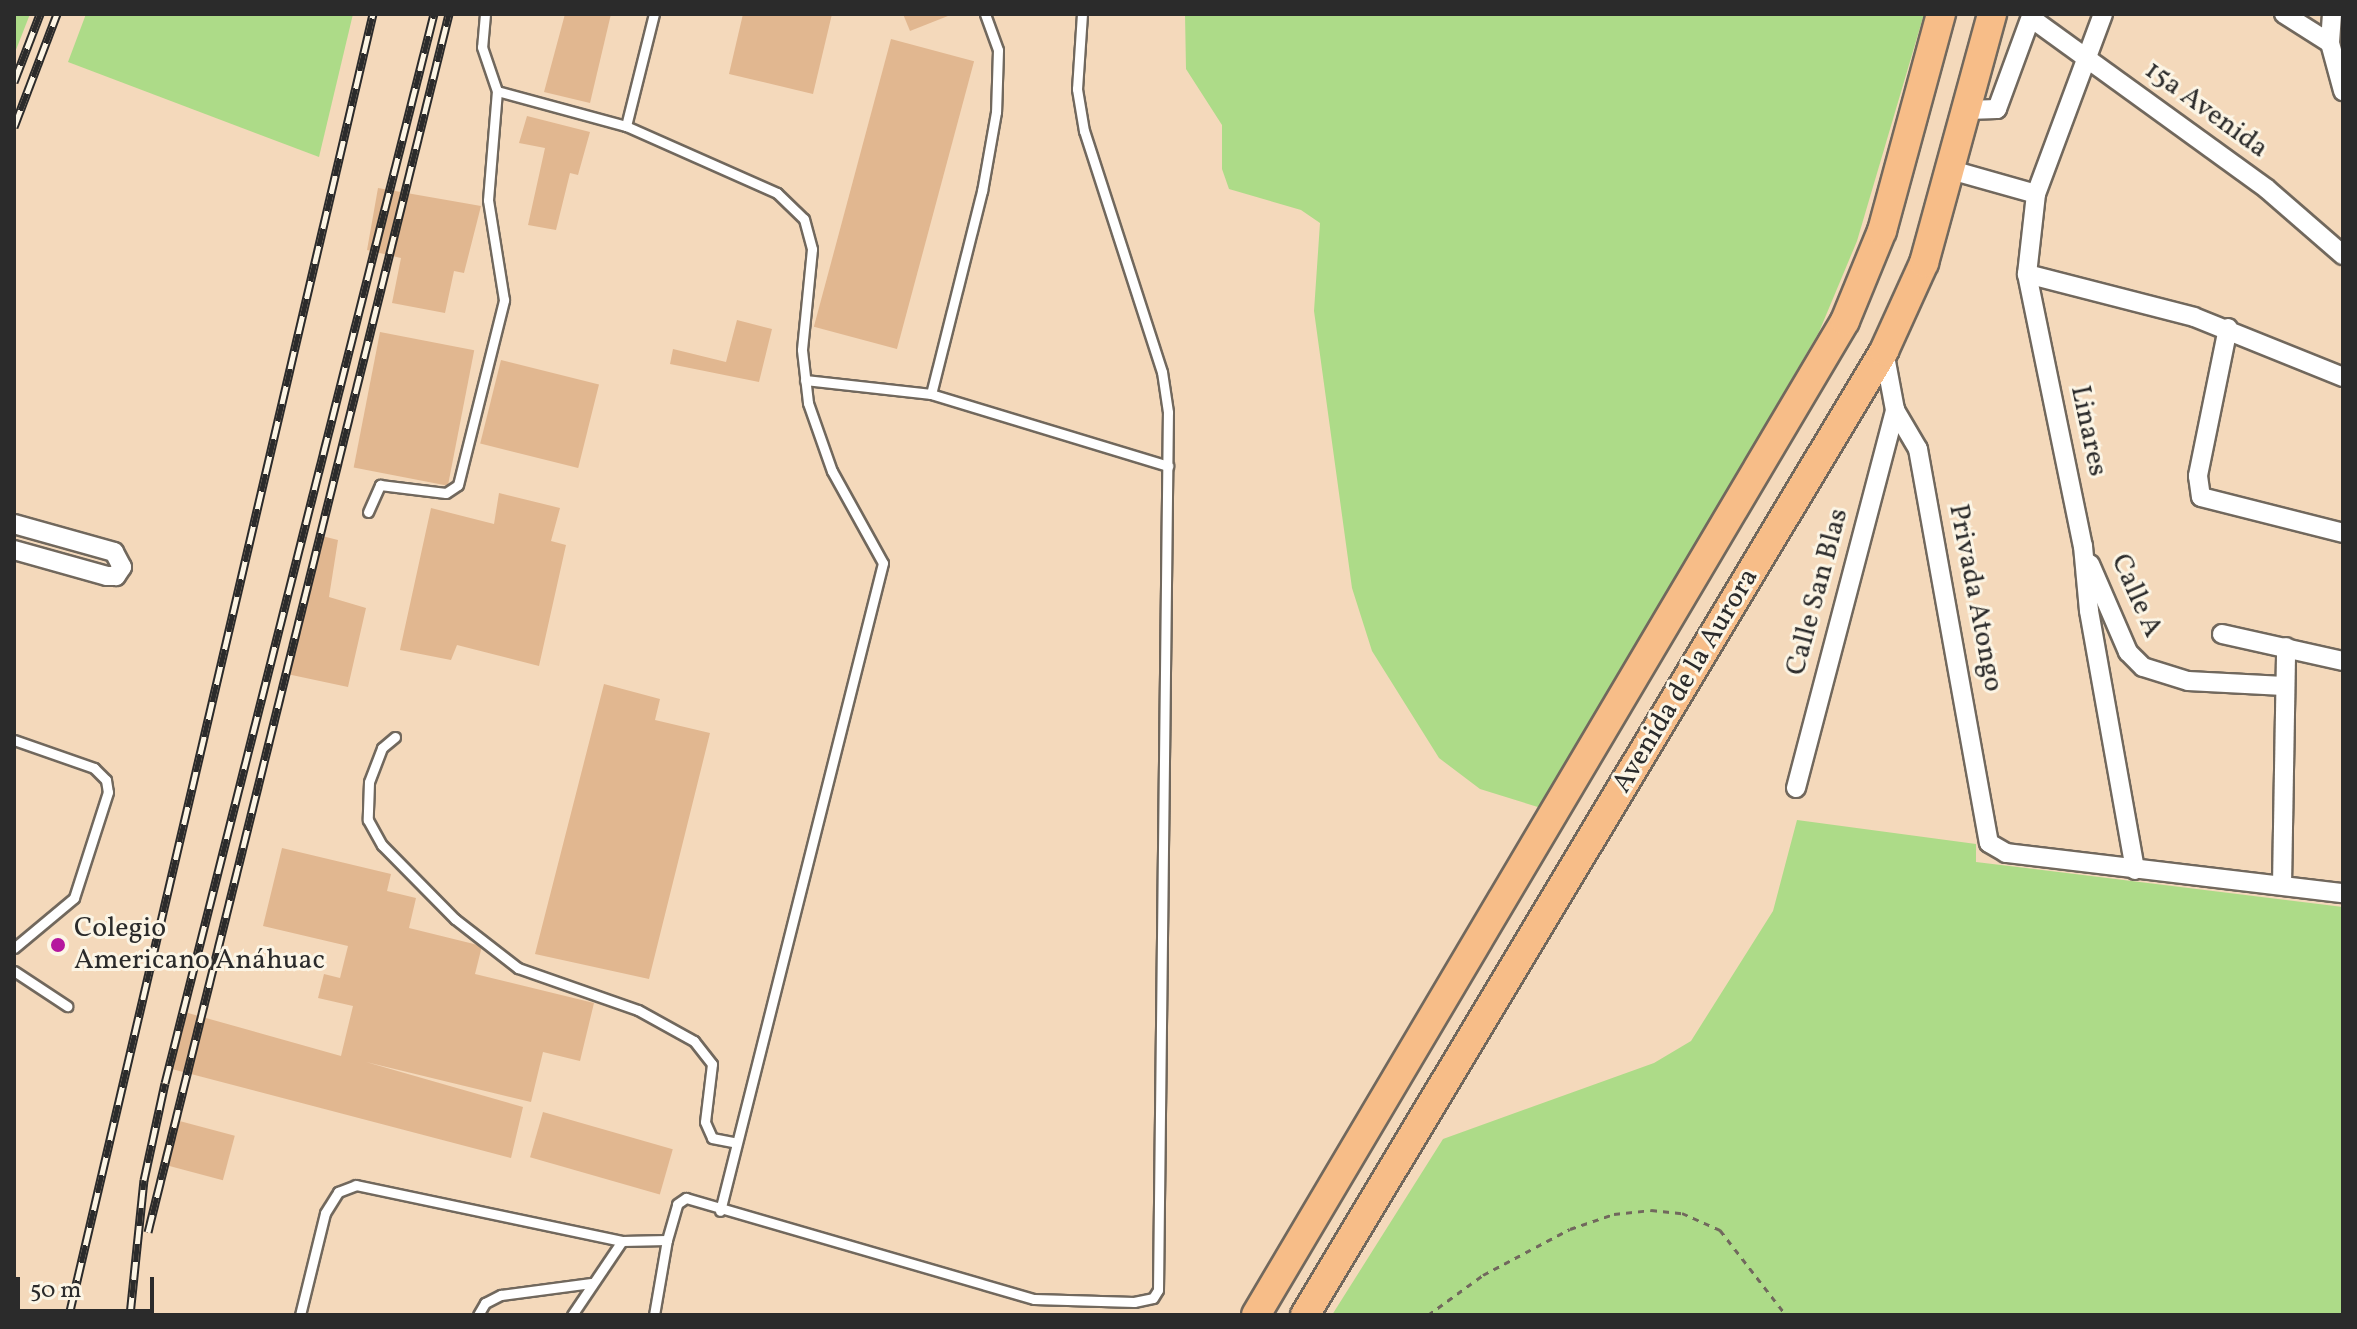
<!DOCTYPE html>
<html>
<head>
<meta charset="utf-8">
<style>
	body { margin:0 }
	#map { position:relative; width:2357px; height:1329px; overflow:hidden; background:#f4d9bb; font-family:Vollkorn,serif }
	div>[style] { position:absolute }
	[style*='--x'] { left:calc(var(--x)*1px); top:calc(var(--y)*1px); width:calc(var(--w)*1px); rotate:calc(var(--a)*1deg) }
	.green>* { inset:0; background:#addb88 }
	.building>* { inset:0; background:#e1b790; transform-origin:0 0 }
	.path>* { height:3px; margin-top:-1.5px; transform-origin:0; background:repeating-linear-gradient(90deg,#71685d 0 6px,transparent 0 12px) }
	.roads { filter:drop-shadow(2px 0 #71685d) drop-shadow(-2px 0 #71685d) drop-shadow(0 2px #71685d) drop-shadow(0 -2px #71685d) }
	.service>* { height:9px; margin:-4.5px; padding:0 4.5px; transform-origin:4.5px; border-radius:4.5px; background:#fff }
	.minor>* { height:18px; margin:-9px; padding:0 9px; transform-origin:9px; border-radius:9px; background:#fff }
	.primary>* { height:28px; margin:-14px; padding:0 14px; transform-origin:14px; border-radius:14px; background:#f7bd88 }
	.rail>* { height:9px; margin-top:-4.5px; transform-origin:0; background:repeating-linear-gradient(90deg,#fcf5e5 0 18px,#2b2b2b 0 36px); box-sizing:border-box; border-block:2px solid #2b2b2b }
	.dots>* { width:22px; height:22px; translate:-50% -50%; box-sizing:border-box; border:4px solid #fcf5e5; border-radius:50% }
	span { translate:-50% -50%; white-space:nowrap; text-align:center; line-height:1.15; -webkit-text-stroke:6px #fcf5e5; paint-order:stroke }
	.street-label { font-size:28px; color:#2b2b2b }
	.poi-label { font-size:28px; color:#2b2b2b }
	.left { translate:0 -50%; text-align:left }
	.frame { position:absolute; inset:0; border:16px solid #2b2b2b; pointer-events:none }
	.scale { position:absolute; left:16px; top:1277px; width:138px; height:36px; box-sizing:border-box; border:4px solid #2b2b2b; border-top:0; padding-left:10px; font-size:24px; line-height:28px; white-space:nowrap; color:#2b2b2b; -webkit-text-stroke:6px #fcf5e5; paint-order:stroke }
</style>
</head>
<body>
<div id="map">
	<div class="green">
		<i style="clip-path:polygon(14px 14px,30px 14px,14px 55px)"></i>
		<i style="clip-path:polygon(86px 14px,353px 14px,319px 157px,68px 62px)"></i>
		<i style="clip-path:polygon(1185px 14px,1924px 14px,1857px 241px,1819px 332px,1541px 808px,1480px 789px,1439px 758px,1372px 651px,1352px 588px,1314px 311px,1320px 223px,1301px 210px,1229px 189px,1222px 169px,1222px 125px,1186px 69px)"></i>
		<i style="clip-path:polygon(1797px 820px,1976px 844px,1976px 862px,2343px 907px,2343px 1315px,1332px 1315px,1443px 1139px,1654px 1063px,1691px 1041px,1773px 911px)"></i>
	</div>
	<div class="building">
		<i style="clip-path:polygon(565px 14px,611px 14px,590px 103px,544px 92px)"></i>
		<i style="clip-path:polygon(743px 14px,832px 14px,813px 94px,729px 74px)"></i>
		<i style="clip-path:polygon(903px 14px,953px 14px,910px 31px)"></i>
		<i style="left:891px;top:39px;width:86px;height:298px;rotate:15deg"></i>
		<i style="clip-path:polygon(527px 116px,590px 132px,578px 175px,570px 173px,556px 230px,528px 225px,545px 148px,519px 143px)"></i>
		<i style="clip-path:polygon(378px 188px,481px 206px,464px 273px,454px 271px,445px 313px,392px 303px,401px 258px,367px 250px)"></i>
		<i style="clip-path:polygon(737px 320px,772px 329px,759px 382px,670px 364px,673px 349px,726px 362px)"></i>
		<i style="left:380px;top:332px;width:96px;height:138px;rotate:11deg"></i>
		<i style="left:501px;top:360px;width:101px;height:86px;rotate:14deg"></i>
		<i style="clip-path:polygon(499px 493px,560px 508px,551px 541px,566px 545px,539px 666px,457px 645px,451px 660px,400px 650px,431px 508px,494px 524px)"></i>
		<i style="clip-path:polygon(318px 535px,338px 540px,329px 597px,366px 608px,348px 687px,287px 674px)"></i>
		<i style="clip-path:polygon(604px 684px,660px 699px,655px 720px,710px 733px,649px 979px,535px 954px)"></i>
		<i style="clip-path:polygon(282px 848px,391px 874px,387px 891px,416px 898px,409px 928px,482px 946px,475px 974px,594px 1003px,580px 1061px,543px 1052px,531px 1102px,366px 1062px,523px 1107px,511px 1158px,168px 1068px,181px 1011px,341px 1056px,353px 1006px,318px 998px,324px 974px,340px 978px,348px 946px,263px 926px)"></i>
		<i style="left:543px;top:1112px;width:135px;height:47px;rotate:16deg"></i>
		<i style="left:172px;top:1119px;width:65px;height:46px;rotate:15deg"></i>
	</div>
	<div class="path">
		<i style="--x:1428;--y:1315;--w:68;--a:-36"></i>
		<i style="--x:1483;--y:1275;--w:98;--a:-27.9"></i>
		<i style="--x:1570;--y:1229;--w:46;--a:-18.8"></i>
		<i style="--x:1614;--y:1214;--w:37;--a:-6"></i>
		<i style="--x:1651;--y:1210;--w:31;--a:6"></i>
		<i style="--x:1682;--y:1213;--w:42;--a:24.1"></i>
		<i style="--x:1720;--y:1230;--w:108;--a:52.2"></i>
	</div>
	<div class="roads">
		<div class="service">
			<i style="--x:485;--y:14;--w:33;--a:95"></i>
			<i style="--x:482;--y:47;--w:46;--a:71.2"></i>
			<i style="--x:497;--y:91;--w:134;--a:15.2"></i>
			<i style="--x:626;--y:126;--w:115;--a:-76"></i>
			<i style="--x:985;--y:14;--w:38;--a:70"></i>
			<i style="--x:998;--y:50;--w:62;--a:91.8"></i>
			<i style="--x:996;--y:112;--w:80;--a:100"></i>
			<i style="--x:982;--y:191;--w:209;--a:104.1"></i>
			<i style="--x:931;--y:394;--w:248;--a:16.9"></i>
			<i style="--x:626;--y:126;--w:165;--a:23.9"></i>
			<i style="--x:777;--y:193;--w:37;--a:44"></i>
			<i style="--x:804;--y:219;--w:31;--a:75"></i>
			<i style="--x:812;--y:249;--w:101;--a:95.7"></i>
			<i style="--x:802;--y:350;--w:53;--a:83.5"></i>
			<i style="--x:808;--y:403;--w:72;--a:70.6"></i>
			<i style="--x:832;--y:471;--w:105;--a:61"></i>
			<i style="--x:883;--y:563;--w:668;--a:104.12"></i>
			<i style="--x:805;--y:380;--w:127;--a:6.3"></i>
			<i style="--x:368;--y:512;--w:30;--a:-66"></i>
			<i style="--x:380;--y:485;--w:66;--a:6.9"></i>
			<i style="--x:446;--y:493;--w:14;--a:-34"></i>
			<i style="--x:458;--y:485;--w:191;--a:-76"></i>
			<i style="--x:504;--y:300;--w:101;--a:-99.1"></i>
			<i style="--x:488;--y:200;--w:109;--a:-85.3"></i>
			<i style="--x:395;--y:737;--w:17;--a:140"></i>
			<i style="--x:382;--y:748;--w:36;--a:111"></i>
			<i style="--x:369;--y:782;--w:38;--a:92"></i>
			<i style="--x:368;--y:820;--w:29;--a:61"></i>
			<i style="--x:382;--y:845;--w:104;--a:45.4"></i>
			<i style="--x:455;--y:919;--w:80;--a:37.9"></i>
			<i style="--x:518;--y:968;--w:127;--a:19.3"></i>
			<i style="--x:638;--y:1010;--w:64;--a:29"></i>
			<i style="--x:694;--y:1041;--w:29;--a:52"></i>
			<i style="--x:712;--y:1064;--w:58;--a:96.9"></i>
			<i style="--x:705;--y:1122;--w:17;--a:66"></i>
			<i style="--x:712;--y:1138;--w:25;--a:11"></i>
			<i style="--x:14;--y:740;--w:85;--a:19.3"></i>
			<i style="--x:94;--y:768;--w:17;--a:45"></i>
			<i style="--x:106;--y:780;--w:12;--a:81"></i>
			<i style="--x:108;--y:792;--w:111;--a:107.8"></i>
			<i style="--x:74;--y:898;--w:78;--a:140.2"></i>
			<i style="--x:14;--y:971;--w:64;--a:33.4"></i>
			<i style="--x:300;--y:1315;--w:105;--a:-76.2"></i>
			<i style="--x:325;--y:1213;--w:25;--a:-58"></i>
			<i style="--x:338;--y:1192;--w:19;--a:-21"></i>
			<i style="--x:356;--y:1185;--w:272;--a:11.9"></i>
			<i style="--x:478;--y:1315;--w:14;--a:-60"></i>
			<i style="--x:485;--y:1303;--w:18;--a:-27"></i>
			<i style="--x:501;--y:1295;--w:91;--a:-7.6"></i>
			<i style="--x:572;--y:1315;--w:89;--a:-56"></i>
			<i style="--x:622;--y:1241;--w:45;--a:-1.3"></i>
			<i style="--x:654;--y:1315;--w:76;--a:-80.2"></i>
			<i style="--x:667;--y:1240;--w:37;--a:-74"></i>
			<i style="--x:677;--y:1204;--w:11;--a:-34"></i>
			<i style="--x:686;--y:1198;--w:362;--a:16.2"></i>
			<i style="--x:1034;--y:1299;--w:100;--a:1.7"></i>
			<i style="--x:1134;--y:1302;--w:19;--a:-12"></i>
			<i style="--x:1153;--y:1298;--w:9;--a:-58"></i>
			<i style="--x:1158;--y:1290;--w:878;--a:-89.35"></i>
			<i style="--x:1168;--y:412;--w:40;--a:-98.5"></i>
			<i style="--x:1162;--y:372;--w:253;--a:-107.9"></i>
			<i style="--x:1084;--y:131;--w:43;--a:-99.5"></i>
			<i style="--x:1077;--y:89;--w:75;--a:-86.2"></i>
		</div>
		<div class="minor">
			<i style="--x:2103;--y:14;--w:192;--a:110.4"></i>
			<i style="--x:2036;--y:194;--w:81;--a:96.4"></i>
			<i style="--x:2027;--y:274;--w:278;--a:78.4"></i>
			<i style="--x:2083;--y:546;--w:65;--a:84.7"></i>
			<i style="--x:2089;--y:611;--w:263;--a:79.9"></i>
			<i style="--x:2284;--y:14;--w:54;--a:32.2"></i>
			<i style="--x:2332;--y:14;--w:29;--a:94"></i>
			<i style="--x:2330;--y:43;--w:50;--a:74.8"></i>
			<i style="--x:2031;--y:18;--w:291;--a:35.9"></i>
			<i style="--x:2267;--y:189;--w:101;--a:41"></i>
			<i style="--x:1967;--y:110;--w:30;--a:-2"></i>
			<i style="--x:1997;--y:109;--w:101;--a:-69.8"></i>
			<i style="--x:1951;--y:170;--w:88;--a:15.8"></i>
			<i style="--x:2027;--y:274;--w:172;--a:14.4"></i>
			<i style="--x:2194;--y:317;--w:161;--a:21.9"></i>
			<i style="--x:2228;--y:328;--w:151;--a:101.5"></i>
			<i style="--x:2198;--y:476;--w:21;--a:82"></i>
			<i style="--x:2201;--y:497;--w:146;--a:14.2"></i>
			<i style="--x:1884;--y:351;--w:60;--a:79.4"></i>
			<i style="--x:1895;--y:410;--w:45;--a:59.5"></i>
			<i style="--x:1918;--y:449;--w:400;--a:79.8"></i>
			<i style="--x:1989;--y:843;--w:20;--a:30"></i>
			<i style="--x:2006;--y:853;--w:339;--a:6.8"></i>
			<i style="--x:14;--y:524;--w:104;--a:15.6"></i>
			<i style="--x:114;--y:552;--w:17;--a:62"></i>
			<i style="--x:122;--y:567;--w:11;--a:124"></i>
			<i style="--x:116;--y:576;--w:9;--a:180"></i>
			<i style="--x:107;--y:576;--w:97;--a:-164.4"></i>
			<i style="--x:2090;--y:564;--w:96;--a:66.6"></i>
			<i style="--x:2128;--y:652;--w:21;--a:45"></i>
			<i style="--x:2143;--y:667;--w:47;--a:17.3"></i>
			<i style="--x:2188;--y:681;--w:96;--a:3"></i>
			<i style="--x:2222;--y:634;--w:124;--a:12.6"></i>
			<i style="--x:1796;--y:788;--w:391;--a:-75.3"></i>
			<i style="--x:2282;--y:885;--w:238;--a:-89"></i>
		</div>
		<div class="primary">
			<i style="--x:1256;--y:1315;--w:1155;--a:-59.35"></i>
			<i style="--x:1845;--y:321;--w:97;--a:-67.7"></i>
			<i style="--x:1882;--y:231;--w:225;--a:-74.8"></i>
			<i style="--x:1305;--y:1315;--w:1125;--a:-59.01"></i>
			<i style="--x:1884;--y:351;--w:97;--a:-65.6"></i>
			<i style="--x:1924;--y:263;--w:258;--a:-74.7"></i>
		</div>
	</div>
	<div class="rail">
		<i style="--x:14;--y:82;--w:73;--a:-69.1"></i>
		<i style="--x:14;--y:127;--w:121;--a:-69.2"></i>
		<i style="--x:148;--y:1232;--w:1255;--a:-76.12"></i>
		<i style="--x:69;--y:1315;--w:1336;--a:-76.85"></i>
		<i style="--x:130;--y:1315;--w:136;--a:-84.1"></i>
		<i style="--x:144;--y:1180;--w:99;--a:-77.8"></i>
		<i style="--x:165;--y:1083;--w:1102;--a:-75.88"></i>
	</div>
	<div class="dots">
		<i style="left:58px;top:945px;background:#b5179e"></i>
	</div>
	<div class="street-label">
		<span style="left:2206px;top:110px;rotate:36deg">15a Avenida</span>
		<span style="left:2088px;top:431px;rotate:78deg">Linares</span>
		<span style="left:1818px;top:592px;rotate:-75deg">Calle San Blas</span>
		<span style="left:2136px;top:596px;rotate:66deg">Calle A</span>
		<span style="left:1975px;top:598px;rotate:79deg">Privada Atongo</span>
		<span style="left:1686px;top:681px;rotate:-59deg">Avenida de la Aurora</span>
	</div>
	<div class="poi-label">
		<span class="left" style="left:74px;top:945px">Colegio<br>Americano Anáhuac</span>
	</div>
	<div class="frame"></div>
	<div class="scale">50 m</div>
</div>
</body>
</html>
